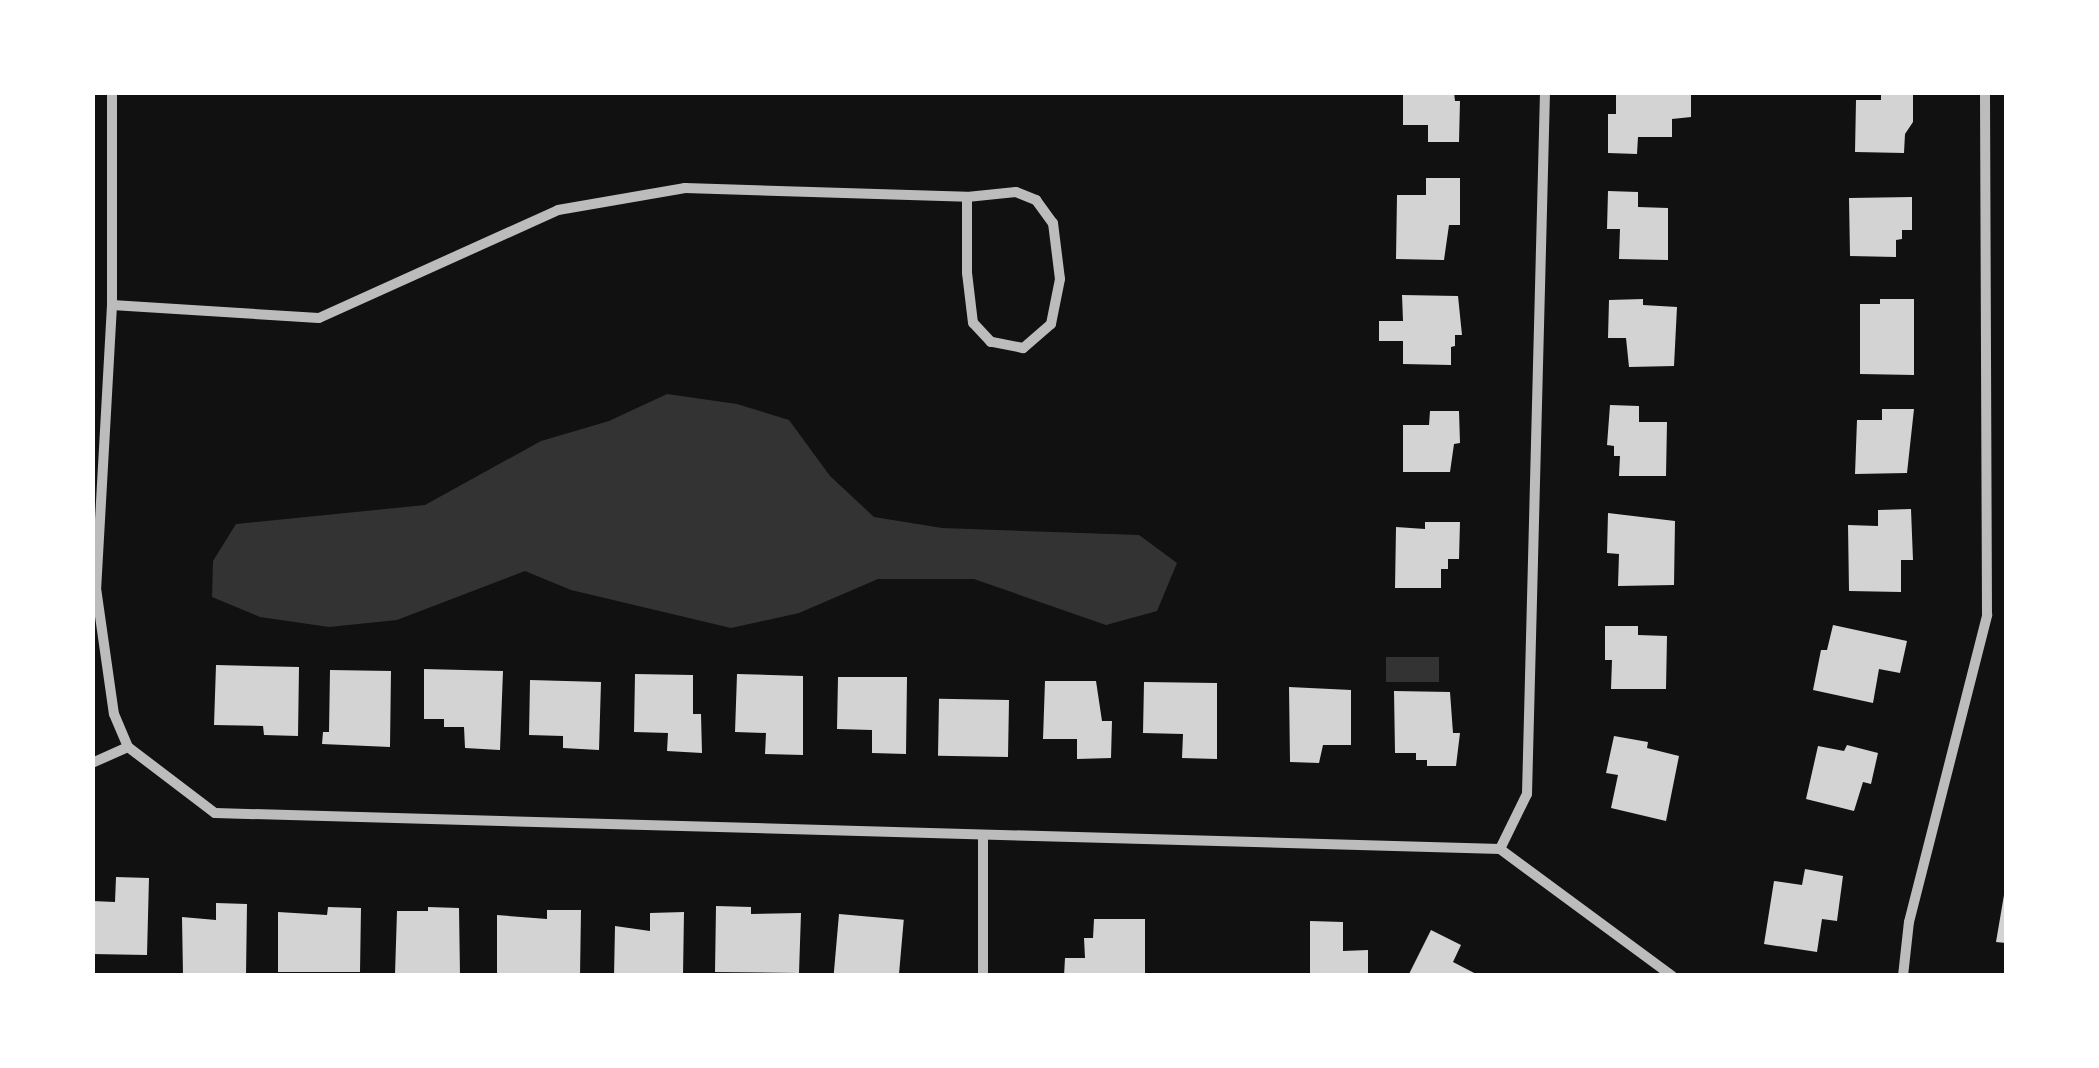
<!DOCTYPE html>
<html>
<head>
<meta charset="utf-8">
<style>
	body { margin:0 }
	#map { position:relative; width:2099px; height:1068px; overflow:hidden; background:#111; font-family:Quicksand,sans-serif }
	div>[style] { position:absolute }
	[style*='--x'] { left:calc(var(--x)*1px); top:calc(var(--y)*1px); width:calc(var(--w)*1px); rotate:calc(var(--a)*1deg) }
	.water>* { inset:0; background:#333; transform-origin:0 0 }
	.building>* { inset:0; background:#d3d3d3; transform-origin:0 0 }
	.minor>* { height:10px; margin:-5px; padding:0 5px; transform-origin:5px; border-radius:5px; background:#bcbcbc }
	span { translate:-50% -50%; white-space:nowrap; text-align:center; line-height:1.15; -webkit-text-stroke:9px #fff; paint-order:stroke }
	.frame { position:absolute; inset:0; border:95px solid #fff; pointer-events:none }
</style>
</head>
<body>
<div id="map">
	<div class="water">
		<i style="clip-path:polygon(667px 394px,737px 404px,789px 420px,830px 476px,874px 517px,942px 528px,1139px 535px,1177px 563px,1157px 611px,1106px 625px,974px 579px,878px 579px,799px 613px,731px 628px,571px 590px,525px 571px,397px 620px,329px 627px,260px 617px,212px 597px,213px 561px,236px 524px,425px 505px,541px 441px,609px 421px)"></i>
		<i style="left:1386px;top:657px;width:53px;height:25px"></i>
	</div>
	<div class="building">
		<i style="clip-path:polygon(1403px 92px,1454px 92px,1455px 101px,1460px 101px,1459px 142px,1428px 142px,1428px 125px,1403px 125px)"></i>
		<i style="clip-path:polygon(1616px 92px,1691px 95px,1691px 117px,1672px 119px,1672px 137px,1638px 137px,1637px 154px,1608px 153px,1608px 114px,1616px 114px)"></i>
		<i style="clip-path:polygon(1881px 92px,1913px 92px,1913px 122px,1905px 134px,1904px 153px,1855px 152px,1856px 100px,1881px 100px)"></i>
		<i style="clip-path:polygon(1426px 178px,1460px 178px,1460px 225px,1449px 225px,1444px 260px,1396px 259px,1397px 195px,1426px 195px)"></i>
		<i style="clip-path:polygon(1608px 191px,1638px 192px,1638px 207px,1668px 208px,1668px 260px,1619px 259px,1620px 229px,1607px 229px)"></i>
		<i style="clip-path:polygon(1912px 197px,1912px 230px,1902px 230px,1902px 239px,1896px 240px,1896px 257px,1850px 256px,1849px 198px)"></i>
		<i style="clip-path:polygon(1402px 295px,1458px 296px,1462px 335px,1455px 335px,1455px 346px,1451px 347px,1451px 365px,1403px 364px,1403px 341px,1379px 341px,1379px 321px,1403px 321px)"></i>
		<i style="clip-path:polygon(1643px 299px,1643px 305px,1677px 307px,1674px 366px,1629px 367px,1626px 338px,1608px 338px,1609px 300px)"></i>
		<i style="clip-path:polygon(1880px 299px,1914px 299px,1914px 375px,1860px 374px,1860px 304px,1880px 304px)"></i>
		<i style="clip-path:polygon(1610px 405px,1639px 406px,1639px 422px,1667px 422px,1666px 476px,1619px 476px,1620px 456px,1614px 456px,1614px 446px,1607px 445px)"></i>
		<i style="clip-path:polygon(1882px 409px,1914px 409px,1907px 473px,1855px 474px,1857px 420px,1882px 420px)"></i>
		<i style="clip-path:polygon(1430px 411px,1459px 411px,1460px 443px,1454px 444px,1450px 472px,1403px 472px,1403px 425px,1429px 425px)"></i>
		<i style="clip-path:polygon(1911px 509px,1913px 560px,1901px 560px,1901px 592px,1849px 591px,1848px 525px,1878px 526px,1878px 510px)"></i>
		<i style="clip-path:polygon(1608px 513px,1675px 521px,1674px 585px,1618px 586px,1619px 554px,1607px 553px)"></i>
		<i style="clip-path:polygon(1425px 522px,1460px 522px,1459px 559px,1448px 559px,1448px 569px,1441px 569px,1441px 588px,1395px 588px,1396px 527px,1425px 529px)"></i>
		<i style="clip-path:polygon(1833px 625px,1907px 641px,1900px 673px,1879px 669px,1873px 703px,1813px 690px,1821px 650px,1827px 650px)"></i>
		<i style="clip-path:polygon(1605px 626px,1638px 626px,1638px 635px,1667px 636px,1666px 689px,1611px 689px,1612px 660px,1605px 660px)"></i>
		<i style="clip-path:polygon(216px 665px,299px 667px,298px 736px,264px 735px,263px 726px,214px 725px)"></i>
		<i style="clip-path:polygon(424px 669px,503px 671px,500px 750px,465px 748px,464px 727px,444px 727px,444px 719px,424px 719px)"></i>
		<i style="clip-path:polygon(330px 670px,391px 671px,390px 747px,322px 744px,323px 732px,329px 732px)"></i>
		<i style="clip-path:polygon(635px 674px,693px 675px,693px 714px,701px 714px,702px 753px,667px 751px,668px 733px,634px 732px)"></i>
		<i style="clip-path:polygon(737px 674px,803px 676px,803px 755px,765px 754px,766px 733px,735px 732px)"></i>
		<i style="clip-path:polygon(838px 677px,907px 677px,906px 754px,872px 753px,872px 730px,837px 729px)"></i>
		<i style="clip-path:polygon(530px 680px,601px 682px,599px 750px,563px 748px,563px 736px,529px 735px)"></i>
		<i style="clip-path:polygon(1045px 681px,1096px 681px,1102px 721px,1112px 721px,1111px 758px,1077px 759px,1077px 739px,1043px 739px)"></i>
		<i style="clip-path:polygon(1144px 682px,1217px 683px,1217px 759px,1182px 758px,1183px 734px,1143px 733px)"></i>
		<i style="clip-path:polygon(1289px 687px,1351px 690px,1351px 745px,1323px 745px,1319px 763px,1290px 762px)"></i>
		<i style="clip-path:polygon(1394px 691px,1450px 692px,1453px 733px,1460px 733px,1456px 766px,1427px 766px,1427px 760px,1416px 760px,1416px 753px,1395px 753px)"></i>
		<i style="left:1009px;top:700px;width:57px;height:70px;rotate:91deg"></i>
		<i style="clip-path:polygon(1614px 736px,1648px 742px,1647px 748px,1679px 756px,1666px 821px,1611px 808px,1618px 775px,1606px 773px)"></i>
		<i style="clip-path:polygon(1847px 745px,1878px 753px,1871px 784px,1863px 782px,1854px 811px,1806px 799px,1818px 746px,1844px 751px)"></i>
		<i style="clip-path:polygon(1805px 869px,1843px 876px,1837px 921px,1822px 919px,1817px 952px,1764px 944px,1774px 881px,1802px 885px)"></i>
		<i style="clip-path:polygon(116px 877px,149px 878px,147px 955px,92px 954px,92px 901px,115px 902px)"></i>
		<i style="clip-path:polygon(2004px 895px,2006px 895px,2006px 943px,1996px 942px)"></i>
		<i style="clip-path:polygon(216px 903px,247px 904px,246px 976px,183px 976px,182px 917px,216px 920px)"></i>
		<i style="clip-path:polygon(716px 906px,751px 907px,751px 914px,801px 913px,799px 973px,715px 972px)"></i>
		<i style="clip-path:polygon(328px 907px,361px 908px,360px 972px,278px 972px,278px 912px,327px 915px)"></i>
		<i style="clip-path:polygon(428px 907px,459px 908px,460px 975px,395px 974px,397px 911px,428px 911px)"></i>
		<i style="clip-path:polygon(547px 910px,581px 910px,580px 976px,497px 976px,497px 915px,547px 919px)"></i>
		<i style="clip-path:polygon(684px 912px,683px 976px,614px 976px,615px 926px,650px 931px,650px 913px)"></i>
		<i style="left:839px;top:914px;width:65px;height:62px;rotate:5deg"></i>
		<i style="clip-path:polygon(1094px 919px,1145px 919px,1145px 976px,1064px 976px,1065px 958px,1085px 958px,1084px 938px,1093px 938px)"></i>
		<i style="clip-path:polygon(1310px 921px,1343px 922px,1343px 951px,1368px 950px,1368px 976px,1310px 976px)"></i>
		<i style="clip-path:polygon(1431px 930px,1461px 945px,1453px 962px,1480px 976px,1408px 976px)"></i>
	</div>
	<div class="minor">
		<i style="--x:112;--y:92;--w:213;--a:90"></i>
		<i style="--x:112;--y:305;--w:283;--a:93.2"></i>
		<i style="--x:96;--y:588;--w:127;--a:81.9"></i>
		<i style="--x:114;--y:714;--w:36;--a:67"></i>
		<i style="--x:112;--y:305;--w:207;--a:3.6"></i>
		<i style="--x:319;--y:318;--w:262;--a:-24.3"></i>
		<i style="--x:558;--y:210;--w:129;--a:-9.8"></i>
		<i style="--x:685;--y:188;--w:282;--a:1.8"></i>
		<i style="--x:967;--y:197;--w:49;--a:-5.8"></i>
		<i style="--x:1016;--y:192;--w:22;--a:22"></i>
		<i style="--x:1036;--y:200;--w:29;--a:54"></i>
		<i style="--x:1053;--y:223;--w:56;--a:82.9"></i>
		<i style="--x:1060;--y:279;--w:46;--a:101.3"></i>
		<i style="--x:1051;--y:324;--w:37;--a:139"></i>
		<i style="--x:1023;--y:348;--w:33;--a:-169"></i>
		<i style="--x:991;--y:342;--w:26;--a:-133"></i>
		<i style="--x:973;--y:323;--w:50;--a:-96.8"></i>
		<i style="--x:967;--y:273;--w:76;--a:-90"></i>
		<i style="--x:128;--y:747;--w:109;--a:37.2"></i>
		<i style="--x:215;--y:813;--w:1286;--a:1.6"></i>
		<i style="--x:1500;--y:849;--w:214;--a:36.4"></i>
		<i style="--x:92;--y:763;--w:39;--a:-24"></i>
		<i style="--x:1500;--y:849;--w:61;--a:-63.9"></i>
		<i style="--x:1527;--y:794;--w:702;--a:-88.53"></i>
		<i style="--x:983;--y:976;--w:138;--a:-90"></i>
		<i style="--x:1903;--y:976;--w:54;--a:-83.7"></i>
		<i style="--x:1909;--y:922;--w:317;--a:-75.7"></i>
		<i style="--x:1987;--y:615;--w:523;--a:-90.22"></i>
	</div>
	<div class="frame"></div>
</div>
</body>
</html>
